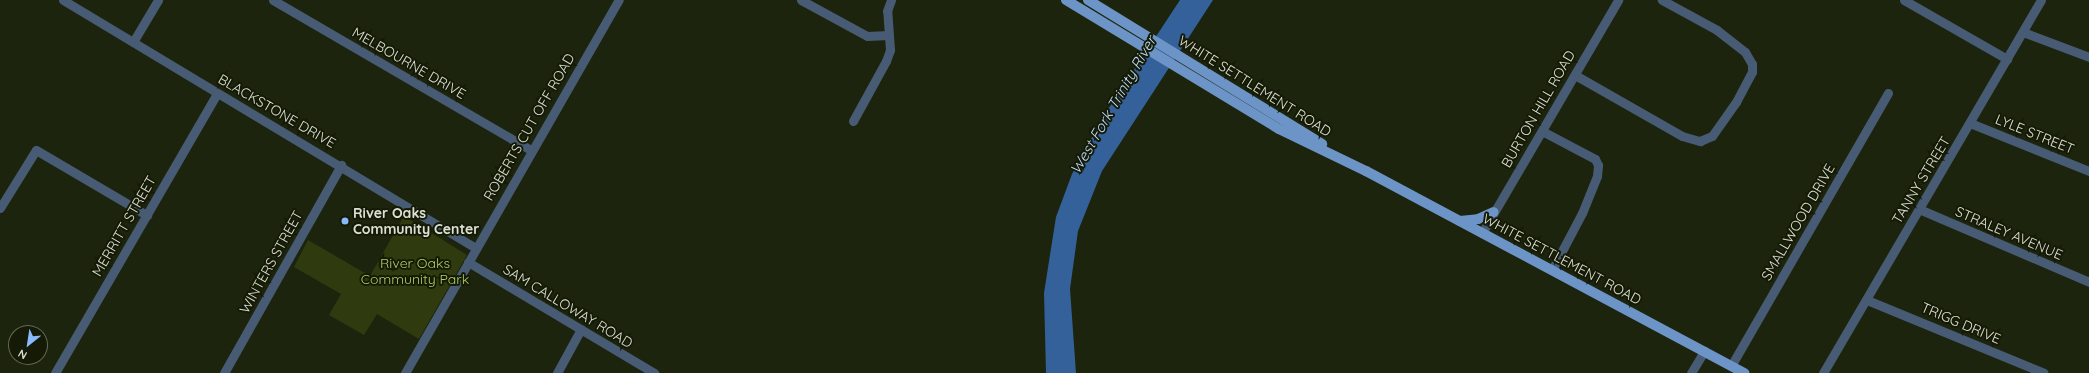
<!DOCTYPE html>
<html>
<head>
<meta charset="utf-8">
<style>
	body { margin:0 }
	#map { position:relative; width:2089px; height:373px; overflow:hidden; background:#1d240e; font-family:Quicksand,sans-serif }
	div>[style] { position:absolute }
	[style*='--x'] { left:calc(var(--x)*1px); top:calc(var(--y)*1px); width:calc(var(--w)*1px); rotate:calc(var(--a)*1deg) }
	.green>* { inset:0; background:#2f3b0f }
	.water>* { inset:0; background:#35619a }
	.minor>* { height:9px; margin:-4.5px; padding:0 4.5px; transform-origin:4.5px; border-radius:4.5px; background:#485b74 }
	.major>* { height:10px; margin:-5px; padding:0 5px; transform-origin:5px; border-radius:5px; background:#6d94c7 }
	.dots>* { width:11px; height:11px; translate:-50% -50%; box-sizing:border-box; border:2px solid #141a05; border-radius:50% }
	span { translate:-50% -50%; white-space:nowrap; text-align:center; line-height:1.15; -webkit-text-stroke:4px #141a05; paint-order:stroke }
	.street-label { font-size:14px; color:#dbe0d2 }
	.poi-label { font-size:14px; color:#dbe0d2; font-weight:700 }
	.left { translate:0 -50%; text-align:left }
	.park-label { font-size:14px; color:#adcd67 }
	.water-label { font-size:15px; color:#c1dbfc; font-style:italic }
	.north { position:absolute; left:8px; top:325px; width:40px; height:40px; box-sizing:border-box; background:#141a05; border:1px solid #646957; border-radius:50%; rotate:210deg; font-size:11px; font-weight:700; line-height:16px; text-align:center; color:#dbe0d2 }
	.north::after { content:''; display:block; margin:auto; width:14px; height:18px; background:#88bafc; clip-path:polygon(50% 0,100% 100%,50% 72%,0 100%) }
</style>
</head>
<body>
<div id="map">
	<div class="green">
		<i style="clip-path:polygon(404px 216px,467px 255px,419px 339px,377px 314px,364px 335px,329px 315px,341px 294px,294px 267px,308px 240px,370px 276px)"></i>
	</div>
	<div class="water">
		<i style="clip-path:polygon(1180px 0,1213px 0,1102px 171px,1078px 231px,1070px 289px,1076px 373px,1046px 373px,1044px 293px,1056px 217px,1072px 174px,1101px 120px)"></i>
	</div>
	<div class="minor">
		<i style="--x:63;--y:0;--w:482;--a:31"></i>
		<i style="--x:273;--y:0;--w:298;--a:30.2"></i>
		<i style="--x:801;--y:0;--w:75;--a:28.6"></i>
		<i style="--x:867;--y:36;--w:21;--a:-3"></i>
		<i style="--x:1904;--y:0;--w:119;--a:29.8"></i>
		<i style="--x:2023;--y:32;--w:71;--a:20.7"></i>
		<i style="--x:133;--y:42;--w:49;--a:-59.2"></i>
		<i style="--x:1575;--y:75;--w:123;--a:29.7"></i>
		<i style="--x:1682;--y:136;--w:19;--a:16"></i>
		<i style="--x:1700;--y:141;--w:13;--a:-23"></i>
		<i style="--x:1712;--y:136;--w:42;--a:-54.8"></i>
		<i style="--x:1736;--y:102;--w:34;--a:-62"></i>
		<i style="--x:1752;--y:72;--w:8;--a:-90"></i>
		<i style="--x:1752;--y:64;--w:14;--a:-120"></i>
		<i style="--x:1745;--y:52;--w:36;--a:-142"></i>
		<i style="--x:1717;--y:30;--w:63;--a:-151.4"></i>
		<i style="--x:853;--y:121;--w:68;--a:-61.2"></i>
		<i style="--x:886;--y:61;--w:12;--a:-70"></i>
		<i style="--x:890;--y:50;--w:39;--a:-94"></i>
		<i style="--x:887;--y:11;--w:12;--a:-70"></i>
		<i style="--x:1970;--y:123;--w:128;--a:22"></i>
		<i style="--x:1542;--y:131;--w:60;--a:27.8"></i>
		<i style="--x:1595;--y:159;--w:7;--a:63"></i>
		<i style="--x:1598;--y:165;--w:11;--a:95"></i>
		<i style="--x:1597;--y:176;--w:40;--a:112"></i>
		<i style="--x:1582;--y:213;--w:64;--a:117.8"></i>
		<i style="--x:0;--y:208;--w:68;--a:-58.2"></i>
		<i style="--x:36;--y:150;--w:129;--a:30.4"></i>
		<i style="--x:1919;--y:209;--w:185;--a:23.2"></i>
		<i style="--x:1482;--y:233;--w:270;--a:-59.7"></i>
		<i style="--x:468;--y:262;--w:217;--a:30.8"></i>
		<i style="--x:1867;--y:300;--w:191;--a:22.4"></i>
		<i style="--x:1731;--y:366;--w:315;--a:-60.1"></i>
		<i style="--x:55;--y:373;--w:323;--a:-59.9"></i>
		<i style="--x:224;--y:373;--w:239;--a:-60.6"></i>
		<i style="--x:405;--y:373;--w:430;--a:-60.2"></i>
		<i style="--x:557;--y:373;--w:50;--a:-61.4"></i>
		<i style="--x:1691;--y:373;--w:26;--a:-59"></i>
		<i style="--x:1823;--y:373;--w:432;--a:-59.7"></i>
	</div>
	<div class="major">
		<i style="--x:1066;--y:0;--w:249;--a:31.2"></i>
		<i style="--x:1279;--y:129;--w:97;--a:25.8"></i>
		<i style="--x:1366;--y:171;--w:429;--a:28.1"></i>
		<i style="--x:1088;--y:0;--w:275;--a:31.6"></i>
		<i style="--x:1460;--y:221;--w:18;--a:-6"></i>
		<i style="--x:1478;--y:219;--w:17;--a:-24"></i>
	</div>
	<div class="dots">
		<i style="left:345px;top:221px;background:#88bafc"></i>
	</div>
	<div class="street-label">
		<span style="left:409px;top:63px;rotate:30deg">MELBOURNE DRIVE</span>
		<span style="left:1255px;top:86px;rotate:32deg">WHITE SETTLEMENT ROAD</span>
		<span style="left:1538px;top:109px;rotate:-60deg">BURTON HILL ROAD</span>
		<span style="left:277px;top:111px;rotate:30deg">BLACKSTONE DRIVE</span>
		<span style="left:529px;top:127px;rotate:-60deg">ROBERTS CUT OFF ROAD</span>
		<span style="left:2035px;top:134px;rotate:22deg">LYLE STREET</span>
		<span style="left:1921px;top:180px;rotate:-59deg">TANNY STREET</span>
		<span style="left:1798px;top:222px;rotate:-60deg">SMALLWOOD DRIVE</span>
		<span style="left:124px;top:226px;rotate:-60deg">MERRITT STREET</span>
		<span style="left:2009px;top:233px;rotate:23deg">STRALEY AVENUE</span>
		<span style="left:1562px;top:259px;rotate:28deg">WHITE SETTLEMENT ROAD</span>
		<span style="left:271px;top:262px;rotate:-61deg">WINTERS STREET</span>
		<span style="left:568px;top:306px;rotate:31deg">SAM CALLOWAY ROAD</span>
		<span style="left:1961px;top:323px;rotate:23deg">TRIGG DRIVE</span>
	</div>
	<div class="poi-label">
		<span class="left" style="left:353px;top:221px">River Oaks<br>Community Center</span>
	</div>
	<div class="park-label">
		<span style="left:415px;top:271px">River Oaks<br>Community Park</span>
	</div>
	<div class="water-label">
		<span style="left:1113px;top:105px;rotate:-60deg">West Fork Trinity River</span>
	</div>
	<div class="north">N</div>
</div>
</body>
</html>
